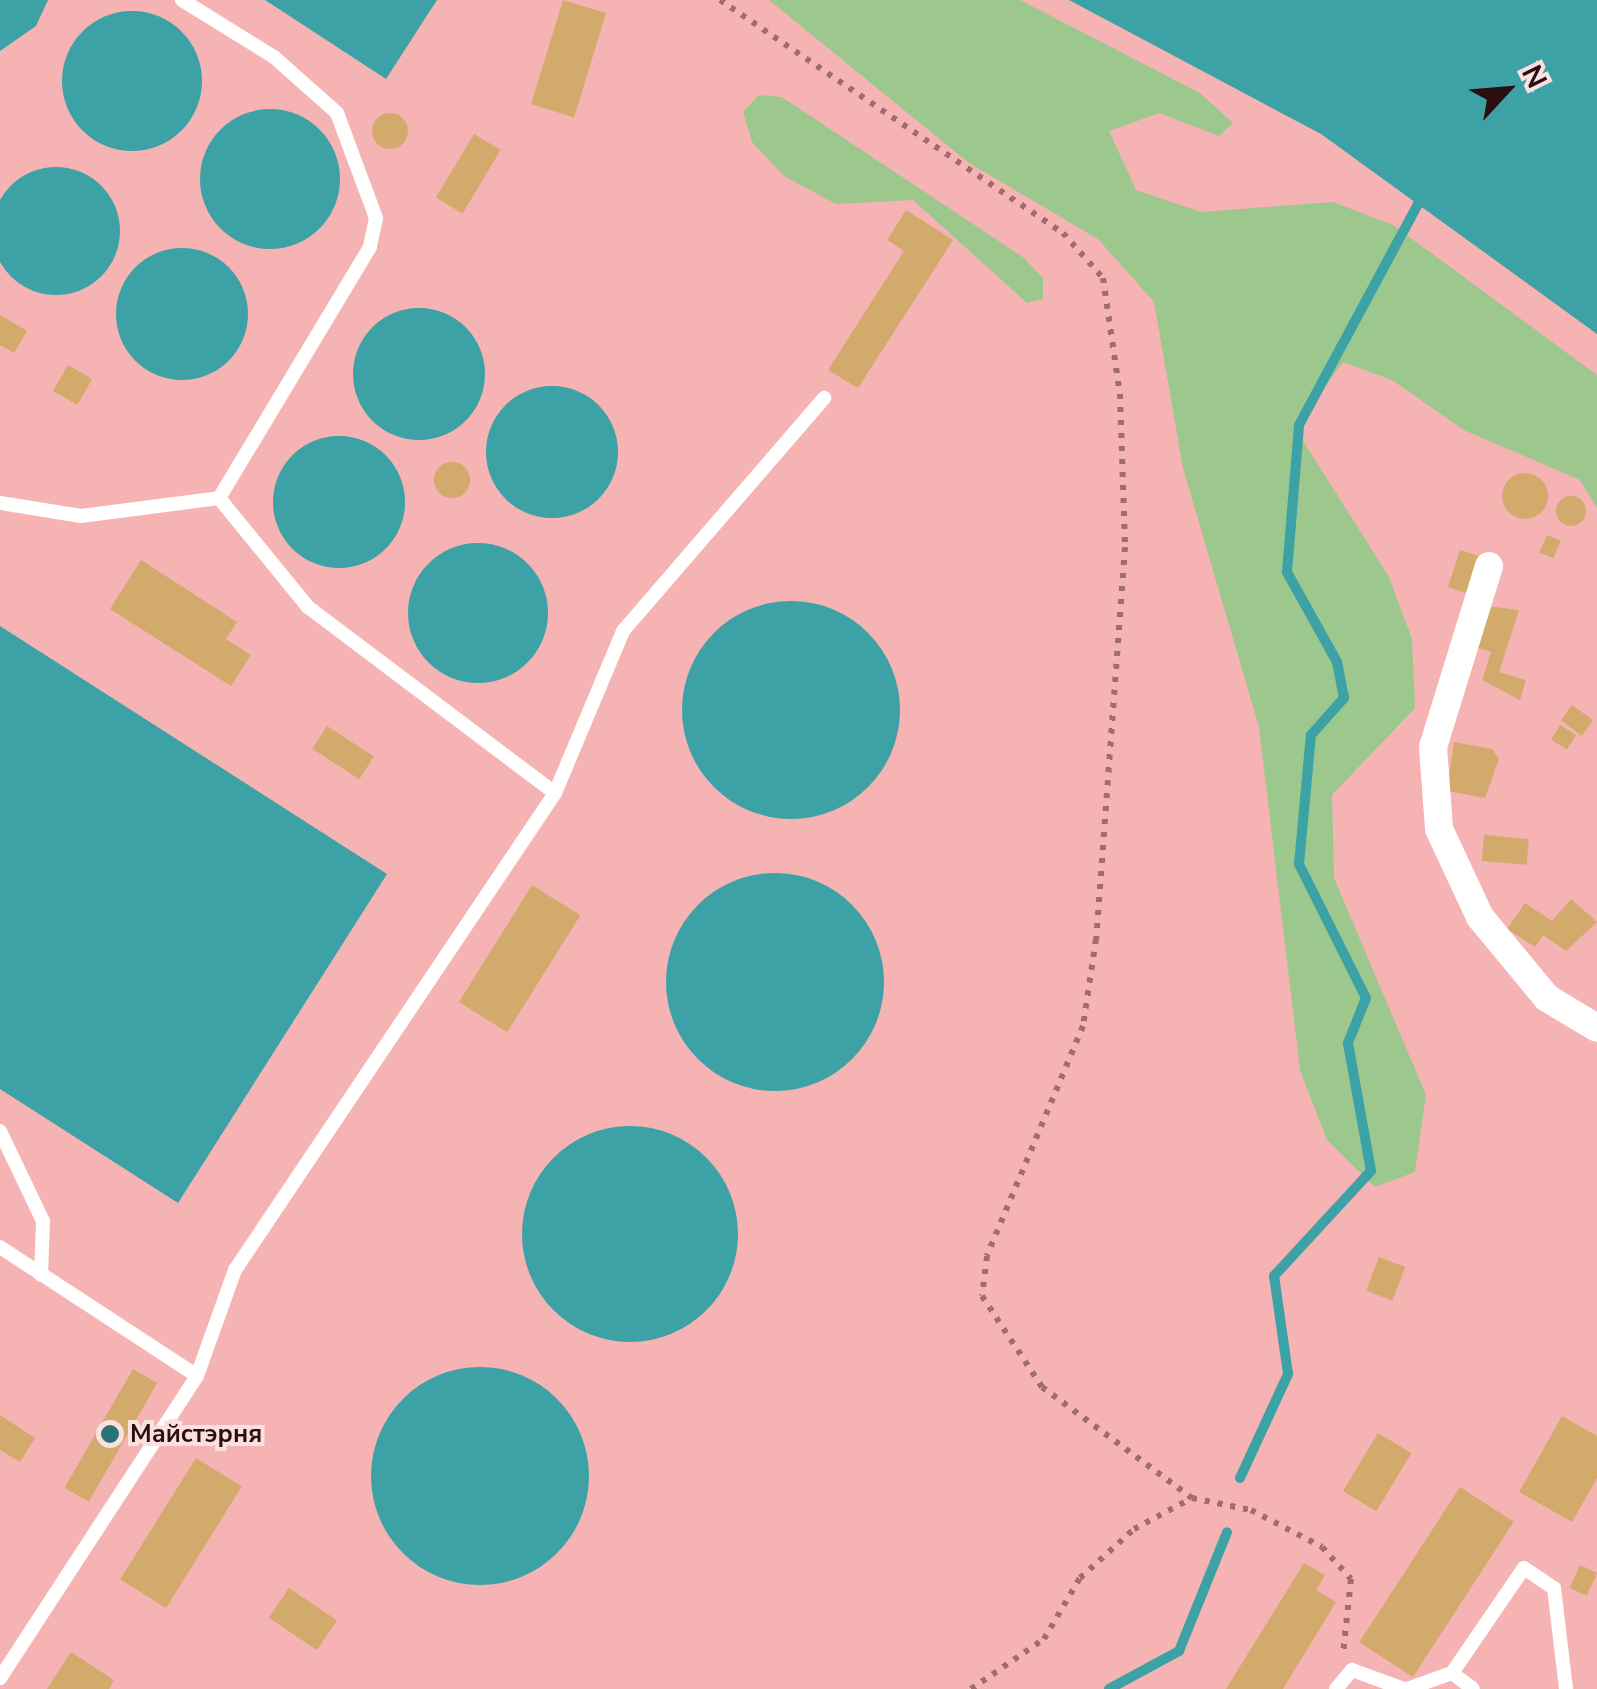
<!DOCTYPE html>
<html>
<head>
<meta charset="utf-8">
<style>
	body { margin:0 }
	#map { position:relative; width:1597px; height:1689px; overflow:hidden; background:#f6b3b3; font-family:"Nunito Sans",sans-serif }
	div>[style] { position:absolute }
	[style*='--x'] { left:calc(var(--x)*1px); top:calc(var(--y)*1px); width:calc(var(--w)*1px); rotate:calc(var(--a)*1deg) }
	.green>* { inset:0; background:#9cc78d }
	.water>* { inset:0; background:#3ca2a5 }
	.round { border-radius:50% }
	.stream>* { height:10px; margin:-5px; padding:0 5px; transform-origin:5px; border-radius:5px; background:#3ca2a5 }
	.building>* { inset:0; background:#d2aa6c; transform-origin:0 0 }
	.path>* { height:6px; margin-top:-3px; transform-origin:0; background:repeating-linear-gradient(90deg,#a06d6e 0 5px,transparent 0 13px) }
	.lane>* { height:14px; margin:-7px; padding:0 7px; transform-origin:7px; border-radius:7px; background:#fff }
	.street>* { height:28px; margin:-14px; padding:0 14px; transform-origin:14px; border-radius:14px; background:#fff }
	.dots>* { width:28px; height:28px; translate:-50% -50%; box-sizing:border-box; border:5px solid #fbe0e0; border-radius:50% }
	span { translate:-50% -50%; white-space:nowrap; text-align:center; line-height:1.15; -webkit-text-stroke:8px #fbe0e0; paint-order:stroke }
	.poi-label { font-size:25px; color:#2c0e10; font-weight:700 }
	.left { translate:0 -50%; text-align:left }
	.north { position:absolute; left:1457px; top:40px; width:100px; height:100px; -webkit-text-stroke:8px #fbe0e0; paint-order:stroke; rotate:64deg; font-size:28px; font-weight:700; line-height:40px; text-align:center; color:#2c0e10 }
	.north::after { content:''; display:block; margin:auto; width:35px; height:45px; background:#2c0e10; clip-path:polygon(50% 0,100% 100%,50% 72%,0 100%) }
</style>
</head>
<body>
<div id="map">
	<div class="green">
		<i style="clip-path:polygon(769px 0,1020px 0,1200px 93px,1233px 123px,1219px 136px,1159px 113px,1109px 131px,1136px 190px,1201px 212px,1333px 202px,1393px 225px,1597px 375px,1597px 508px,1580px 480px,1464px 430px,1392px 380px,1343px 362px,1295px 428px,1389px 577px,1412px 639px,1415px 708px,1332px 795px,1334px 878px,1426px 1095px,1415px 1172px,1375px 1187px,1327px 1140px,1300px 1070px,1259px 727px,1183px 468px,1154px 302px,1098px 239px,969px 163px)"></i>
		<i style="clip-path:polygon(759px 95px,782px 97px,1024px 258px,1043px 278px,1043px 299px,1027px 303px,913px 200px,836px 204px,784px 176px,752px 142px,743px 112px)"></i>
	</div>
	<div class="water">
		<i style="clip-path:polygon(0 0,48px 0,36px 26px,0 51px)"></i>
		<i style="clip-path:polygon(265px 0,437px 0,386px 79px)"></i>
		<i style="clip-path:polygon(1069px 0,1597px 0,1597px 334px,1321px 134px)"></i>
		<i class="round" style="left:62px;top:11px;width:140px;height:140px"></i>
		<i class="round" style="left:200px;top:109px;width:140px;height:140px"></i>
		<i class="round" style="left:-8px;top:167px;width:128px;height:128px"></i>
		<i class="round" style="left:116px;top:248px;width:132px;height:132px"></i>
		<i class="round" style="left:353px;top:308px;width:132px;height:132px"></i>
		<i class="round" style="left:486px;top:386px;width:132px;height:132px"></i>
		<i class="round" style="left:273px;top:436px;width:132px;height:132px"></i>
		<i class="round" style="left:408px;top:543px;width:140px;height:140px"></i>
		<i class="round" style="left:682px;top:601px;width:218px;height:218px"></i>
		<i style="clip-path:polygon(0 626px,387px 874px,178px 1203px,0 1089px)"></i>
		<i class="round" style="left:666px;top:873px;width:218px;height:218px"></i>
		<i class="round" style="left:522px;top:1126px;width:216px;height:216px"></i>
		<i class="round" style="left:371px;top:1367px;width:218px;height:218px"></i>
	</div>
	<div class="stream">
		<i style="--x:1240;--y:1478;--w:115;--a:-65.2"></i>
		<i style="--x:1288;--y:1374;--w:99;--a:-98.1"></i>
		<i style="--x:1274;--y:1276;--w:143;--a:-47.3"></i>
		<i style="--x:1371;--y:1171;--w:130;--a:-100.2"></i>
		<i style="--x:1348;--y:1043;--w:48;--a:-68.2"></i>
		<i style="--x:1366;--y:998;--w:150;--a:-116.6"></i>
		<i style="--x:1299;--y:864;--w:130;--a:-84.7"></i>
		<i style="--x:1311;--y:735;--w:50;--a:-48.3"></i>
		<i style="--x:1344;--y:698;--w:37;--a:-101"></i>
		<i style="--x:1337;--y:662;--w:103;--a:-119.1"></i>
		<i style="--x:1287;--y:572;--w:147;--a:-85.3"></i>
		<i style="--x:1299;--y:425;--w:268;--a:-61.7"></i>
		<i style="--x:1109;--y:1689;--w:80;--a:-28.5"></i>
		<i style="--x:1179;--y:1651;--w:128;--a:-68"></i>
	</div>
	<div class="building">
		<i style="left:563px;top:0;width:45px;height:109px;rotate:17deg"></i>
		<i class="round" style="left:372px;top:113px;width:36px;height:36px"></i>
		<i style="left:474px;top:134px;width:31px;height:74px;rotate:31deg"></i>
		<i style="clip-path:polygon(906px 210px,953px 240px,858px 388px,828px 370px,904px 251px,887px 240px)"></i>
		<i style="clip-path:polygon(0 315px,27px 331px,14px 353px,0 345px)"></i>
		<i style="left:68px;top:365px;width:28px;height:30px;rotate:30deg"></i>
		<i class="round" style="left:434px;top:462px;width:36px;height:36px"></i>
		<i class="round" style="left:1502px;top:473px;width:46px;height:46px"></i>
		<i class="round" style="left:1556px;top:496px;width:30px;height:30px"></i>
		<i style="left:1547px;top:535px;width:15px;height:19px;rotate:23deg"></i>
		<i style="left:1460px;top:550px;width:23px;height:39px;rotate:18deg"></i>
		<i style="clip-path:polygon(141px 560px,237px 622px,226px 639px,251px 655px,231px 686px,110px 609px)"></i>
		<i style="clip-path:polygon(1478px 605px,1519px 610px,1499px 672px,1526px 680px,1520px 700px,1482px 680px,1491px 652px,1466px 644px)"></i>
		<i style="left:1572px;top:705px;width:26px;height:19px;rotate:36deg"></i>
		<i style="left:1560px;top:725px;width:19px;height:17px;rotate:32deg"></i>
		<i style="left:327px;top:726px;width:56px;height:27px;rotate:33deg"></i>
		<i style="clip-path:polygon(1454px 742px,1492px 749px,1499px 759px,1485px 798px,1447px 791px)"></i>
		<i style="left:1484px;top:835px;width:45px;height:26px;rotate:5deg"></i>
		<i style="left:532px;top:885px;width:57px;height:138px;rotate:32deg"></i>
		<i style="clip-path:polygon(1571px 899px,1597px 922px,1566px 951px,1543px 935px,1535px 947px,1507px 929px,1525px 903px,1552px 921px)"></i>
		<i style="left:1379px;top:1257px;width:28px;height:36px;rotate:21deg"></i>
		<i style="left:133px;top:1369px;width:28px;height:137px;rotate:30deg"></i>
		<i style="clip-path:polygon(0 1415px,35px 1438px,20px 1462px,0 1450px)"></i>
		<i style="clip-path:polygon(1562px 1416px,1597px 1436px,1597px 1478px,1572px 1522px,1519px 1492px)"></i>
		<i style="left:1378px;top:1433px;width:39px;height:68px;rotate:31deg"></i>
		<i style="left:196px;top:1458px;width:54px;height:143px;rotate:32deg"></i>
		<i style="left:1460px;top:1487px;width:64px;height:185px;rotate:33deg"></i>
		<i style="clip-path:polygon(1304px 1563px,1325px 1575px,1316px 1590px,1336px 1602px,1283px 1689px,1226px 1689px)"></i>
		<i style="left:1580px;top:1565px;width:19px;height:25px;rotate:25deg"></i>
		<i style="left:289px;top:1588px;width:58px;height:36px;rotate:34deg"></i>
		<i style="clip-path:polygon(71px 1652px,114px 1680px,109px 1689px,47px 1689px)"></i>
	</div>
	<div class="path">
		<i style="--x:720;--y:0;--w:415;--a:34.2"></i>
		<i style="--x:1063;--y:233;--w:60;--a:48.4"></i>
		<i style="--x:1103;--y:278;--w:117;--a:81.7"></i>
		<i style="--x:1120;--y:394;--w:153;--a:88.1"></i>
		<i style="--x:1125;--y:547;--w:393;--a:94.2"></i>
		<i style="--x:1096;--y:939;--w:88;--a:98.5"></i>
		<i style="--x:1083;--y:1026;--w:249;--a:112.7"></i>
		<i style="--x:987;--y:1256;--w:40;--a:97.1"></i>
		<i style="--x:982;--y:1296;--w:109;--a:56.6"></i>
		<i style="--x:1042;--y:1387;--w:187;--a:36.5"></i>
		<i style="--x:971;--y:1689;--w:88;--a:-34.4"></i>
		<i style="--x:1044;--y:1639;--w:71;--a:-59.5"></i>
		<i style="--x:1080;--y:1578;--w:73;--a:-42.2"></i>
		<i style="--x:1134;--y:1529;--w:66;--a:-28.1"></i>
		<i style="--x:1192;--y:1498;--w:60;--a:11.5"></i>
		<i style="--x:1251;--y:1510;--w:80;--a:27.5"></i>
		<i style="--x:1322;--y:1547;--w:43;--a:47.8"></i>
		<i style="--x:1351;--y:1579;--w:75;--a:96.1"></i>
	</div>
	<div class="lane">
		<i style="--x:182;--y:0;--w:108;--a:31.8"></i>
		<i style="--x:274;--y:57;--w:84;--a:41.6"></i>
		<i style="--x:337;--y:113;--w:112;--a:69.6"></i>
		<i style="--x:376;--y:218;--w:30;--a:102"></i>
		<i style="--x:370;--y:247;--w:293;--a:121"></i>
		<i style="--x:219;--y:498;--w:141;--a:50.8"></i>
		<i style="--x:308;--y:607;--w:309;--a:37"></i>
		<i style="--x:0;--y:503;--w:82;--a:9.1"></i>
		<i style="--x:81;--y:516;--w:139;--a:-7.4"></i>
		<i style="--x:0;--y:1131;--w:100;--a:64.5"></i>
		<i style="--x:43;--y:1221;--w:54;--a:92.1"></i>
		<i style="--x:0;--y:1247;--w:235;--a:33.2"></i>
		<i style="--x:197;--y:1376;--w:361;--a:123.1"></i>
		<i style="--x:197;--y:1376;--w:113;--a:-70.3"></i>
		<i style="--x:235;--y:1270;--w:574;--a:-56.14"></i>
		<i style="--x:555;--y:793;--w:176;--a:-67.2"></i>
		<i style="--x:623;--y:631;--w:308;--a:-49.2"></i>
		<i style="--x:1452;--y:1673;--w:26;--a:37"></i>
		<i style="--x:1336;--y:1689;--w:25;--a:-50"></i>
		<i style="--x:1352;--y:1670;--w:55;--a:20.1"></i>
		<i style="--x:1407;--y:1689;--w:48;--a:-19.6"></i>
		<i style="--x:1452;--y:1673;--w:127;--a:-55.6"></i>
		<i style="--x:1524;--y:1568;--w:36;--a:34"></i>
		<i style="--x:1554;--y:1588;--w:102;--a:83.2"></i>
	</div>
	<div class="street">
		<i style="--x:1489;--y:566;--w:189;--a:107.2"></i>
		<i style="--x:1433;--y:747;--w:82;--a:85.8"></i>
		<i style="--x:1439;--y:829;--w:97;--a:65"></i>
		<i style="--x:1480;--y:917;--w:105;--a:50.4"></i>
		<i style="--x:1547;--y:998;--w:58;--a:31"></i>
	</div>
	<div class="dots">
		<i style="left:110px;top:1434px;background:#287375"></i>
	</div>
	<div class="poi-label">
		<span class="left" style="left:130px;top:1434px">Майстэрня</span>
	</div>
	<div class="north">N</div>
</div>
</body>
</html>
